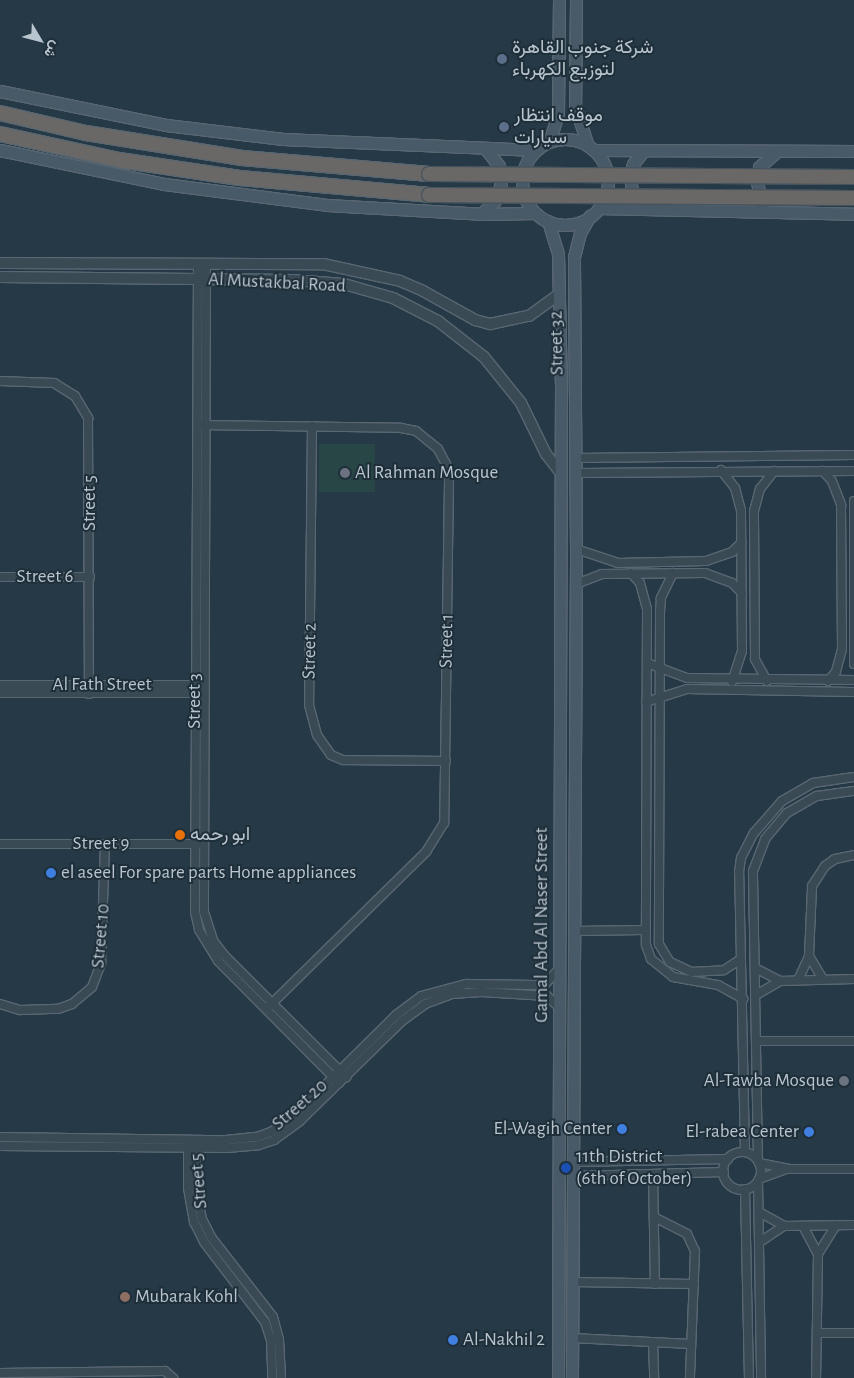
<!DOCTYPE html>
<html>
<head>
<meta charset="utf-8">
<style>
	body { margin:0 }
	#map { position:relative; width:854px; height:1378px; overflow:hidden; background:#253946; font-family:"Alegreya Sans",Vazirmatn,sans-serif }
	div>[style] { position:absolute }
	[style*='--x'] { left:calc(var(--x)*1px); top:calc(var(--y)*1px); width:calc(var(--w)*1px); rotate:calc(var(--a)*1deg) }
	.green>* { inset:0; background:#274645; transform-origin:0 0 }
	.roads { filter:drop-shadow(1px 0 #596772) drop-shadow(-1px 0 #596772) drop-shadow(0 1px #596772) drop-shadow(0 -1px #596772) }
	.minor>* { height:8px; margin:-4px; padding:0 4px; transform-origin:4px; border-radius:4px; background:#3a4a55 }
	.minor>.ring { margin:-4px; padding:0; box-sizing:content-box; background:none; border:8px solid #3a4a55; border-radius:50% }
	.tertiary>* { height:10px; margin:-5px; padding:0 5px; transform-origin:5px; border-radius:5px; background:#3a4a55 }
	.secondary>* { height:11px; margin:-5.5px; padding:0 5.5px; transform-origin:5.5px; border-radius:5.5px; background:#485968 }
	.secondary>.ring { margin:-5.5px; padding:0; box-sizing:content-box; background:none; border:11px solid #485968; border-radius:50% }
	.trunk>* { height:14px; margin:-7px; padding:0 7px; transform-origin:7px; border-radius:7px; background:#6a6866 }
	.bridges { filter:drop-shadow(1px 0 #45545f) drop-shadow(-1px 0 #45545f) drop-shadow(0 1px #45545f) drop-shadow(0 -1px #45545f) }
	.trunk-bridge>* { height:14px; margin:-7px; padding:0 7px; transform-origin:7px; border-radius:7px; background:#6a6866 }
	.dots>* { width:14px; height:14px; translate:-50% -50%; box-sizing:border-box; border:2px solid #1f2f3a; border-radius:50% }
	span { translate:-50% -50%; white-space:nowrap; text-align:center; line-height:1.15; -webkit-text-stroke:4px #1f2f3a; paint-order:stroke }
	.poi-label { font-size:19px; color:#b8c4ce }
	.left { translate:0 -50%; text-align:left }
	.right { translate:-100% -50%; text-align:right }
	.street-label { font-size:19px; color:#b8c4ce }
	.north { position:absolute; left:15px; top:15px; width:50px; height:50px; -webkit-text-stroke:4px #1f2f3a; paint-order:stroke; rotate:127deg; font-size:14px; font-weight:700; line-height:20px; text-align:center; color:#b8c4ce }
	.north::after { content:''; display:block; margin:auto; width:18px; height:22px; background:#b8c4ce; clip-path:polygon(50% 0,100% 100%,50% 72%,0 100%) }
</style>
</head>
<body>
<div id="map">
	<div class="green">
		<i style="left:319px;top:444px;width:56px;height:48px"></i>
	</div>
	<div class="roads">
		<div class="minor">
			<i style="--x:198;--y:263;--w:649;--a:90.26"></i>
			<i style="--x:195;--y:912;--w:18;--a:77"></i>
			<i style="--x:199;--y:930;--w:36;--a:58"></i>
			<i style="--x:218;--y:961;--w:172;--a:45.2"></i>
			<i style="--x:206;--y:263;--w:649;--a:90.18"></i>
			<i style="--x:204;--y:912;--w:32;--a:72"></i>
			<i style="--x:214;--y:942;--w:16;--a:52"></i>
			<i style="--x:224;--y:955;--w:173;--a:45"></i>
			<i style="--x:0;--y:381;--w:54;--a:2.1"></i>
			<i style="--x:54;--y:383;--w:25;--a:32"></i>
			<i style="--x:75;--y:396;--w:26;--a:59"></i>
			<i style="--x:88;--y:418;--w:276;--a:89.8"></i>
			<i style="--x:198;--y:425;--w:203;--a:0.8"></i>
			<i style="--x:401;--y:428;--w:15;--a:11"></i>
			<i style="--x:416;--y:431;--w:28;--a:39"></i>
			<i style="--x:438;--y:449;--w:17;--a:62"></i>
			<i style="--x:446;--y:464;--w:16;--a:79"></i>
			<i style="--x:449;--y:480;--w:343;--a:90.8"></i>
			<i style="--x:444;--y:823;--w:34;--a:122"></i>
			<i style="--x:426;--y:852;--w:224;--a:135.5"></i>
			<i style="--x:312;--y:426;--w:279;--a:90.6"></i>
			<i style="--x:309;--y:705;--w:31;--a:75"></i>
			<i style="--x:317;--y:735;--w:24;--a:55"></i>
			<i style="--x:331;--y:755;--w:13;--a:23"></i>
			<i style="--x:343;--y:760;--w:103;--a:0.6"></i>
			<i style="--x:576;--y:458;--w:278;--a:-0.6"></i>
			<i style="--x:721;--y:470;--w:23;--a:52"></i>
			<i style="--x:735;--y:488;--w:23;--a:75"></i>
			<i style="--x:741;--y:510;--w:141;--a:89.6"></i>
			<i style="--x:742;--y:651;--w:32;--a:108"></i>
			<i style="--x:823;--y:471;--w:13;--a:48"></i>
			<i style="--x:832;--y:481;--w:26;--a:69"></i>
			<i style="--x:841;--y:505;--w:144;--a:89.6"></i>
			<i style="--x:842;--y:649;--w:24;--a:105"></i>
			<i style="--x:836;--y:672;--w:12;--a:132"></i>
			<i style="--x:576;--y:473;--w:278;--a:-0.4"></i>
			<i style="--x:854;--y:501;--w:163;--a:90"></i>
			<i style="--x:576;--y:549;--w:44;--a:18.4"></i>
			<i style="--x:618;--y:563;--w:88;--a:-1.3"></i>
			<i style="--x:706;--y:561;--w:28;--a:-19"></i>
			<i style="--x:732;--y:552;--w:13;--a:-45"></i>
			<i style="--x:631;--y:573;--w:13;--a:48"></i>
			<i style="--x:640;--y:583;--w:27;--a:75"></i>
			<i style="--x:647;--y:609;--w:336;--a:90.2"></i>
			<i style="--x:646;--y:945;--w:15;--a:70"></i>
			<i style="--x:651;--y:959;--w:28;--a:39"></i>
			<i style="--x:673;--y:977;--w:46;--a:10.1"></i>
			<i style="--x:718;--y:985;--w:29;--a:29"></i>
			<i style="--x:673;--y:573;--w:28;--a:116"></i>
			<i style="--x:661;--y:598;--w:14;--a:94"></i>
			<i style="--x:660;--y:612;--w:332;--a:90.2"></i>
			<i style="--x:659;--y:944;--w:21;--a:59"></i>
			<i style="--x:670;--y:962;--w:23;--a:25"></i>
			<i style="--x:691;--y:972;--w:33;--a:-3"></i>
			<i style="--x:724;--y:970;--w:20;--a:-33"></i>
			<i style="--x:0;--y:577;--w:90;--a:0"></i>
			<i style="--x:576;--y:584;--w:28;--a:-21"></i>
			<i style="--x:602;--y:574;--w:103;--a:-0.6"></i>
			<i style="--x:705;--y:573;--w:29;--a:20"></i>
			<i style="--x:732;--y:583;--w:14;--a:45"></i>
			<i style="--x:647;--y:663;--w:43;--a:20.6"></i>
			<i style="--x:687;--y:678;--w:167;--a:0.7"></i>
			<i style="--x:767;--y:681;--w:25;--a:-119"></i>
			<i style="--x:755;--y:659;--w:148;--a:-90.4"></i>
			<i style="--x:754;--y:511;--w:23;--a:-75"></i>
			<i style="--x:760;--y:489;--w:23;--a:-52"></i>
			<i style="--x:0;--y:685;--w:200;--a:0"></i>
			<i style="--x:0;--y:693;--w:200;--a:0"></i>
			<i style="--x:646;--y:702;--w:43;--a:-17.6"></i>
			<i style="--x:687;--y:689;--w:167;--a:1"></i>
			<i style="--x:0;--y:844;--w:198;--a:0"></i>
			<i style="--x:575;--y:931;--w:70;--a:-0.8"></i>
			<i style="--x:809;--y:956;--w:27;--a:59"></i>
			<i style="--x:755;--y:968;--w:28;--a:27"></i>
			<i style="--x:798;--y:980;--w:26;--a:-65"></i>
			<i style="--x:809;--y:956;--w:70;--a:-87.5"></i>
			<i style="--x:812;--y:886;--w:24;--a:-57"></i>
			<i style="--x:825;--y:866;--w:12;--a:-35"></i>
			<i style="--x:835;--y:859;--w:19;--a:-12"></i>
			<i style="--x:756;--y:995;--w:28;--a:-30"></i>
			<i style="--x:780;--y:981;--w:74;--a:-1.5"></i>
			<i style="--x:0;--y:1004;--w:21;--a:17"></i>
			<i style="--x:20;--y:1010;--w:38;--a:-2"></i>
			<i style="--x:58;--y:1009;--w:15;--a:-20"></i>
			<i style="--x:72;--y:1004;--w:26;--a:-40"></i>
			<i style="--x:92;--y:987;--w:26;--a:-69"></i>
			<i style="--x:101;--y:963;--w:119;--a:-88.1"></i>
			<i style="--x:757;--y:1041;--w:97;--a:0"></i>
			<i style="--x:0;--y:1137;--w:226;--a:0.8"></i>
			<i style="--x:226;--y:1140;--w:31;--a:-6"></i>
			<i style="--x:257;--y:1137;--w:15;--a:-20"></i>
			<i style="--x:271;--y:1132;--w:29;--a:-35"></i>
			<i style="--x:295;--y:1115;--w:142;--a:-44.7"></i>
			<i style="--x:396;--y:1015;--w:31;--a:-37"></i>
			<i style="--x:421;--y:996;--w:47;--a:-14.9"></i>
			<i style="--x:466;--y:984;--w:71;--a:0.8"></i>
			<i style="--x:537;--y:985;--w:9;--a:-13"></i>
			<i style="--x:546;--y:983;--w:19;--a:-47"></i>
			<i style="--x:188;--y:1144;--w:44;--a:90"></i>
			<i style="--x:188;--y:1188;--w:35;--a:80"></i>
			<i style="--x:194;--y:1222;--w:22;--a:63"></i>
			<i style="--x:204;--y:1242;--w:101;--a:52.7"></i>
			<i style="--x:265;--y:1322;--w:19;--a:72"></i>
			<i style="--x:271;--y:1340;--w:38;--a:88"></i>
			<i style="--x:196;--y:1145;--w:43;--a:90"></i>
			<i style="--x:196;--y:1188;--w:32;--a:79"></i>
			<i style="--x:202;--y:1219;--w:20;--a:63"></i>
			<i style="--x:211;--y:1237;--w:101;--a:52.2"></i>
			<i style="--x:273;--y:1317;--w:23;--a:75"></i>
			<i style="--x:279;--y:1339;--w:39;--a:87"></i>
			<i style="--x:0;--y:1146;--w:227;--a:0.5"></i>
			<i style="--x:227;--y:1148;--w:32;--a:-5"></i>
			<i style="--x:259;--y:1145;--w:16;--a:-18"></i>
			<i style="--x:274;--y:1140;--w:32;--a:-36"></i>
			<i style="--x:300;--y:1121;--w:143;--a:-44.4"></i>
			<i style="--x:402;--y:1021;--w:29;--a:-36"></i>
			<i style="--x:425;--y:1004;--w:29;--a:-20"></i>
			<i style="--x:452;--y:994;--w:29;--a:-4"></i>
			<i style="--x:481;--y:992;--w:66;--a:3.5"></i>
			<i style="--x:547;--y:996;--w:16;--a:43"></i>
			<i style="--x:745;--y:1152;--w:280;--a:-91.2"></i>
			<i style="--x:739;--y:872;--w:14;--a:-82"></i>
			<i style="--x:741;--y:858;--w:28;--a:-63"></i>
			<i style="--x:754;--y:833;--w:43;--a:-48.8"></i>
			<i style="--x:782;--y:801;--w:36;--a:-30"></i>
			<i style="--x:813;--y:783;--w:41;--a:-8.3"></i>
			<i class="ring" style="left:723px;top:1152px;width:30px;height:30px"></i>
			<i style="--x:758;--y:1161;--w:290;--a:-91"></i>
			<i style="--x:753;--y:871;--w:34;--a:-69"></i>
			<i style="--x:765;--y:839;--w:34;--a:-50"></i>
			<i style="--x:787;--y:813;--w:34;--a:-30"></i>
			<i style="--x:817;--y:796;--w:37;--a:-8"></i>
			<i style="--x:574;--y:1162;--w:154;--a:-1.1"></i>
			<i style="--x:759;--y:1163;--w:31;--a:11"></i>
			<i style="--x:789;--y:1169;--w:65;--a:0"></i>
			<i style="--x:653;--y:1174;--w:110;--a:89"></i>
			<i style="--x:574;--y:1176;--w:150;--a:-1.5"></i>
			<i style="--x:759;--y:1179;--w:27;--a:-20"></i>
			<i style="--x:758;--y:1181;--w:197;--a:89.1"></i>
			<i style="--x:745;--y:1189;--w:189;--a:88.8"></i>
			<i style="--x:759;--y:1212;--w:29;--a:29"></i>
			<i style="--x:784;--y:1226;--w:70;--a:-0.8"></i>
			<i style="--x:654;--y:1217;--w:37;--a:27"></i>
			<i style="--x:687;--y:1234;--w:19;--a:65"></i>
			<i style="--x:695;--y:1251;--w:127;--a:92.3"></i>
			<i style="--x:803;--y:1226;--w:32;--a:62"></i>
			<i style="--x:818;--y:1254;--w:124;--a:90.9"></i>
			<i style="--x:760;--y:1242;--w:29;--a:-34"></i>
			<i style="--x:818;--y:1254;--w:34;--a:-58"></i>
			<i style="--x:573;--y:1282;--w:121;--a:0.9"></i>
			<i style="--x:817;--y:1333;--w:37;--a:0"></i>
			<i style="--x:572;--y:1338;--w:119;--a:2.9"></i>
			<i style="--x:653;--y:1343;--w:35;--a:88"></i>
			<i style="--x:0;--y:1373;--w:165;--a:-0.7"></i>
			<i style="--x:165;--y:1371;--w:11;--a:41"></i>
		</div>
		<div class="tertiary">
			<i style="--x:0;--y:263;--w:323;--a:0.2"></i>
			<i style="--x:323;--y:264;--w:79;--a:12.4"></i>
			<i style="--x:400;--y:281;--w:25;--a:23"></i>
			<i style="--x:423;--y:291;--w:60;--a:29.1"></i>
			<i style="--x:475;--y:320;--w:16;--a:15"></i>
			<i style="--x:490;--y:324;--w:40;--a:-12"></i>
			<i style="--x:529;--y:316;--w:36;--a:-36"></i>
			<i style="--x:0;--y:277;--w:293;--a:0.6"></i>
			<i style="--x:293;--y:280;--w:51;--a:4.5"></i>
			<i style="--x:344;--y:284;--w:51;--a:15.9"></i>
			<i style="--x:393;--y:298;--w:51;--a:27.1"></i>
			<i style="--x:438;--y:321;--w:58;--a:38"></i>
			<i style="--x:484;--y:357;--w:59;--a:51.2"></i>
			<i style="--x:521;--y:403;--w:57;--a:63.9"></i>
			<i style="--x:546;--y:454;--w:24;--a:52"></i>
		</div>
		<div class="secondary">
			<i style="--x:576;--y:0;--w:106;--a:90.5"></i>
			<i style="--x:575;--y:106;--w:42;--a:72"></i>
			<i style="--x:0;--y:91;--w:169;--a:11.6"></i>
			<i style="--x:166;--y:125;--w:118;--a:6.8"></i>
			<i style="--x:283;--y:139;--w:253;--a:2.5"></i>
			<i class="ring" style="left:522px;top:139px;width:75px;height:75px"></i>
			<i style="--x:549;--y:142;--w:29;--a:-72"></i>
			<i style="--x:558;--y:114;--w:114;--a:-89.5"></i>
			<i style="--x:0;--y:150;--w:167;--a:11.7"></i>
			<i style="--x:164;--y:184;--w:164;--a:7.3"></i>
			<i style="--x:327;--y:205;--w:154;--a:3.3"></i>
			<i style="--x:481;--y:214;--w:54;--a:-1.1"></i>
			<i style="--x:594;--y:150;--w:260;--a:0.2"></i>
			<i style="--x:638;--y:202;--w:12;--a:-121"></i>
			<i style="--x:632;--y:192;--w:17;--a:-97"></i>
			<i style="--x:630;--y:175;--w:11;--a:-75"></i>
			<i style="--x:633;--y:164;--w:16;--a:-52"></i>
			<i style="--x:762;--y:204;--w:23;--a:-103"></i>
			<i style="--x:757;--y:182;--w:15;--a:-82"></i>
			<i style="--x:759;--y:167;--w:23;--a:-41"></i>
			<i style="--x:599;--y:208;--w:255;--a:1.3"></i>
			<i style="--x:481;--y:214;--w:19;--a:-43"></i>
			<i style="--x:495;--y:201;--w:18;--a:-71"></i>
			<i style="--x:501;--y:184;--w:18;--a:-96"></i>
			<i style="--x:499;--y:166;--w:23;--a:-128"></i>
			<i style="--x:548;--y:221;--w:34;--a:73"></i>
			<i style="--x:558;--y:254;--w:130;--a:88.7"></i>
			<i style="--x:561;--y:384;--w:994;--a:90.17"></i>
			<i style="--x:572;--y:1378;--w:829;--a:-89.72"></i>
			<i style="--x:576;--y:549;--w:292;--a:-90.4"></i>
			<i style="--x:574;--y:257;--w:25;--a:-76"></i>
			<i style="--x:580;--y:233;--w:20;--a:-60"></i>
		</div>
		<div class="trunk">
			<i style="--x:0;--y:113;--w:88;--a:13.1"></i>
			<i style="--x:86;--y:133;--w:158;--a:9.1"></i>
			<i style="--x:242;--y:158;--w:188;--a:4.9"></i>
			<i style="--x:0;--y:134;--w:122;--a:12.3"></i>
			<i style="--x:119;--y:160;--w:122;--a:8.5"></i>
			<i style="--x:240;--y:178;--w:190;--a:5.1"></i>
		</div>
	</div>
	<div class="bridges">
		<div class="trunk-bridge">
			<i style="--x:429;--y:174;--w:425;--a:0.4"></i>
			<i style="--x:429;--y:195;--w:425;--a:0.4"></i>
		</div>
	</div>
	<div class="dots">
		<i style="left:502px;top:59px;background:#5c6f8a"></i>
		<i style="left:504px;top:127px;background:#5c6f8a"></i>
		<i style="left:345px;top:473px;background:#6b7280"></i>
		<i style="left:180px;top:835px;background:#e8710a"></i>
		<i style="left:51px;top:873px;background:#3f7fe0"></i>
		<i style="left:844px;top:1081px;background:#6b7280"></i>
		<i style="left:622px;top:1129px;background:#3f7fe0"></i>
		<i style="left:809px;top:1132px;background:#3f7fe0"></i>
		<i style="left:566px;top:1168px;background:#1a4fb4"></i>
		<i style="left:125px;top:1297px;background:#8d6e63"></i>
		<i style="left:453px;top:1340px;background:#3f7fe0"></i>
	</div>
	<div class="poi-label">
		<span class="left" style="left:512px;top:59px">شركة جنوب القاهرة<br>لتوزيع الكهرباء</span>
		<span class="left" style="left:514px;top:127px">موقف انتظار<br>سيارات</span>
		<span class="left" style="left:355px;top:473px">Al Rahman Mosque</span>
		<span class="left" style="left:190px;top:835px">ابو رحمه</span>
		<span class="left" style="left:61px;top:873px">el aseel For spare parts Home appliances</span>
		<span class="right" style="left:834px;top:1081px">Al-Tawba Mosque</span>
		<span class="right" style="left:612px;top:1129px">El-Wagih Center</span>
		<span class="right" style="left:799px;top:1132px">El-rabea Center</span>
		<span class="left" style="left:576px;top:1168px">11th District<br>(6th of October)</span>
		<span class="left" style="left:135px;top:1297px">Mubarak Kohl</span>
		<span class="left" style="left:463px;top:1340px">Al-Nakhil 2</span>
	</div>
	<div class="street-label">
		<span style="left:277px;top:283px;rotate:3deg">Al Mustakbal Road</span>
		<span style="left:557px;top:343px;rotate:-91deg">Street 32</span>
		<span style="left:90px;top:503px;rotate:-90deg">Street 5</span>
		<span style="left:45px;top:577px">Street 6</span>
		<span style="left:447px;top:641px;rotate:-89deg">Street 1</span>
		<span style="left:310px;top:651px;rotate:-89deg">Street 2</span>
		<span style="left:102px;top:685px">Al Fath Street</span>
		<span style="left:195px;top:701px;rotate:-90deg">Street 3</span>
		<span style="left:101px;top:844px">Street 9</span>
		<span style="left:542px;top:925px;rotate:-90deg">Gamal Abd Al Naser Street</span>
		<span style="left:101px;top:936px;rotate:-85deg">Street 10</span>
		<span style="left:300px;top:1105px;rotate:-41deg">Street 20</span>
		<span style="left:199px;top:1181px;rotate:-95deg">Street 5</span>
	</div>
	<div class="north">ش</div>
</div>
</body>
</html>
